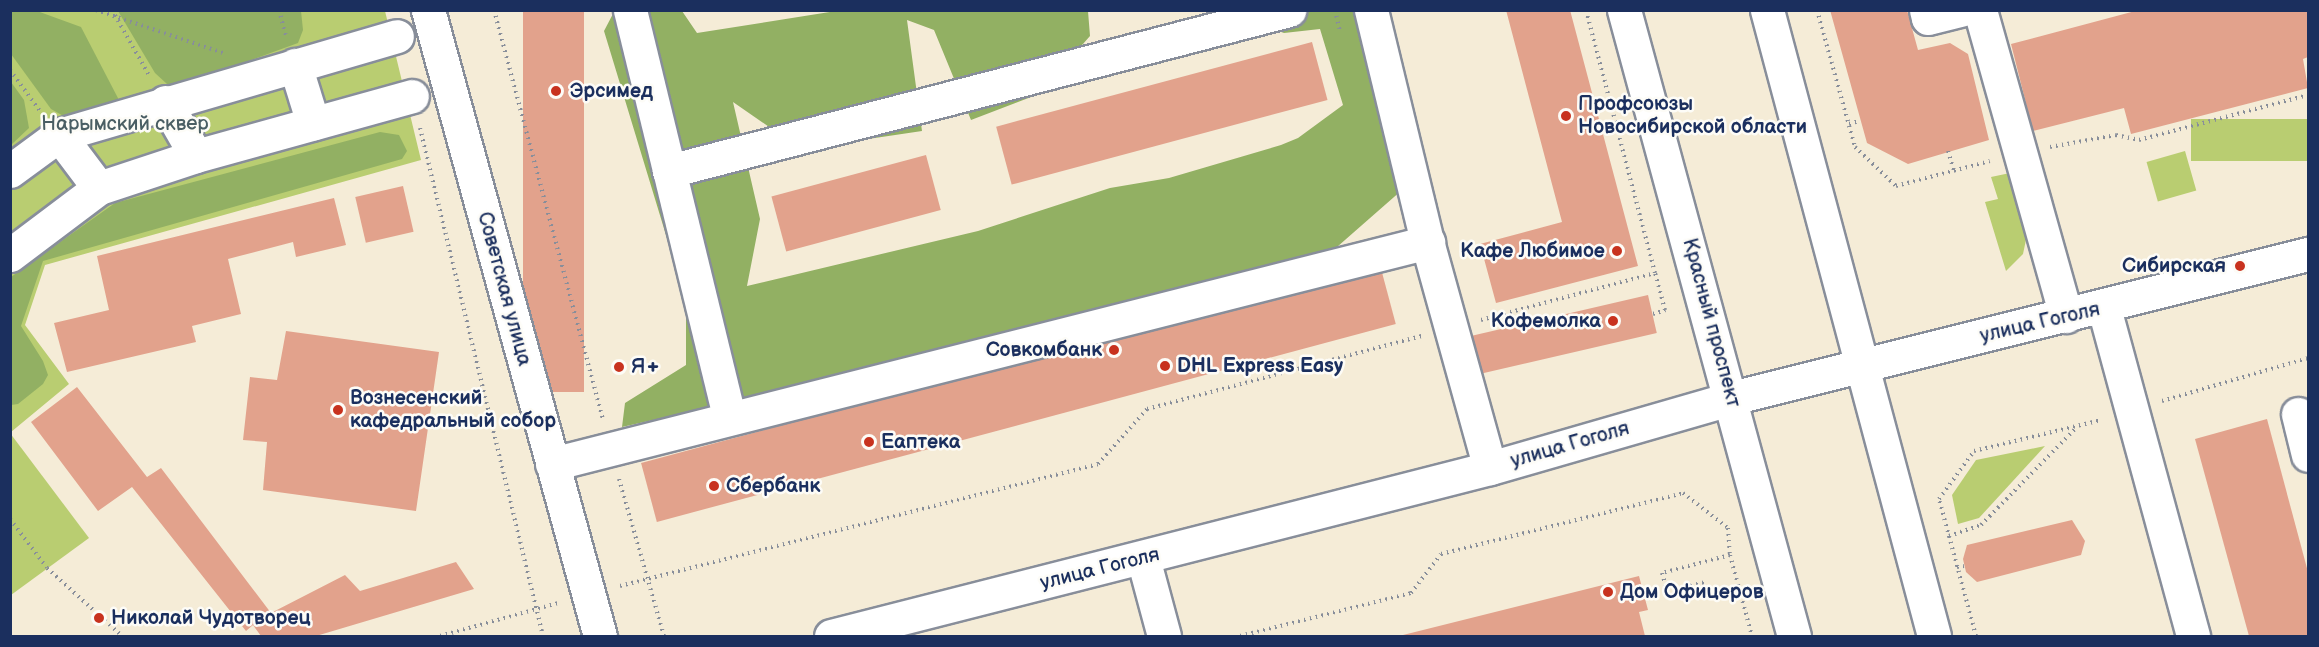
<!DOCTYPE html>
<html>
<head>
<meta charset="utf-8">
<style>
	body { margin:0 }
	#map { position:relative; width:2319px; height:647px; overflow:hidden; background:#f5ecd7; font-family:"Balsamiq Sans",sans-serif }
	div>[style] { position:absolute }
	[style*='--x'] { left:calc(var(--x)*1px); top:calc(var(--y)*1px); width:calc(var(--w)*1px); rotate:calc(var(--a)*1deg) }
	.green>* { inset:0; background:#b9cd71; transform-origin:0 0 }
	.forest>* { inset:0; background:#92b063 }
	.building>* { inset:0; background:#e2a28c; transform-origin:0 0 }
	.path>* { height:4px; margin-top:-2px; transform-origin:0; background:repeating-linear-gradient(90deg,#888e9a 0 1.5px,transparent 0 6px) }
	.roads { filter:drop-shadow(2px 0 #888e9a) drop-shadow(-2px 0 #888e9a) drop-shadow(0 2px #888e9a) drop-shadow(0 -2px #888e9a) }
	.minor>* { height:33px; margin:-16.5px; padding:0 16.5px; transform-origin:16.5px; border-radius:16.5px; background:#fff }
	.major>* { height:33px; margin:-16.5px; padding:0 16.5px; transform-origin:16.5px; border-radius:16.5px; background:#fff }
	.dots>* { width:16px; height:16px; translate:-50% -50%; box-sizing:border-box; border:3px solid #fdfcf7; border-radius:50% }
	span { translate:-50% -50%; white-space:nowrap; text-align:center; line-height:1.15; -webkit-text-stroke:5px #fdfcf7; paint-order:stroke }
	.poi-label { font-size:20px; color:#1b2f5e; font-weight:700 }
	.left { translate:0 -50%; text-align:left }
	.right { translate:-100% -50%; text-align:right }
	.park-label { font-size:20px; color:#4a5e64 }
	.street-label { font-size:20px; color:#1b2f5e }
	.frame { position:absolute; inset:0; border:12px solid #1b2f5e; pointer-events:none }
</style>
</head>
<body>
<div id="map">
	<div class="green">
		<i style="clip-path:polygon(11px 11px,385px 11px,421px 160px,45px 265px,25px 325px,69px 384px,11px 432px)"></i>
		<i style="left:2308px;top:119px;width:42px;height:117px;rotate:90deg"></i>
		<i style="left:2185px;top:151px;width:41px;height:40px;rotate:74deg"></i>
		<i style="clip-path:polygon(2010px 173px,2027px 235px,2023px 254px,2006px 271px,1985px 202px,1998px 199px,1991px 177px)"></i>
		<i style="clip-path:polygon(10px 433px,89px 538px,11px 595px,10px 595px)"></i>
		<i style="clip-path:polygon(2045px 446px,1979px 518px,1958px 524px,1952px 495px,1976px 460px)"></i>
	</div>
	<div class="forest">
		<i style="clip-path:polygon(615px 10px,682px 11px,697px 33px,836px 11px,1088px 11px,1090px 36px,1039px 94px,971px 120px,934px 30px,907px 20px,922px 131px,801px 149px,733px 102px,760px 219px,747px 286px,978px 231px,1110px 188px,1169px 178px,1281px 145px,1298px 138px,1343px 105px,1320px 29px,1284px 33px,1222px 11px,1355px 11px,1402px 190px,1337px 247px,804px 386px,622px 427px,625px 403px,686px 365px,686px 301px,604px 31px)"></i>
		<i style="clip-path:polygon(10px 11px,37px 11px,81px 27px,120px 102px,67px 118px,51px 109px,11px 54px)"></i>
		<i style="clip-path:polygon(118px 11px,301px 11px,303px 30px,298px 43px,185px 84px,167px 84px,155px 73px)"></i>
		<i style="clip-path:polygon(11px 82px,24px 100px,29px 128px,11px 145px)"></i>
		<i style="clip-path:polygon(380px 132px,399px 135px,407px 151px,402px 159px,43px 261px,21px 326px,43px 361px,48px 375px,43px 384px,18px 404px,11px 405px,11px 277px,115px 203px)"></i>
	</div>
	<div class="building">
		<i style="left:523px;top:10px;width:61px;height:382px"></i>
		<i style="clip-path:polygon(1506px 10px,1570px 10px,1638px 266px,1496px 303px,1480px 244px,1562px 222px)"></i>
		<i style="clip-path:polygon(1830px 10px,1907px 10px,1918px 50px,1950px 43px,1968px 54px,1989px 140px,1908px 164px,1867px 143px)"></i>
		<i style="clip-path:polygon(2139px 10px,2308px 10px,2308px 57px,2303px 59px,2308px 88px,2131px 134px,2124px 108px,2033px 131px,2011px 44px)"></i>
		<i style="left:1312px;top:42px;width:60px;height:327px;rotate:75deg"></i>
		<i style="left:926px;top:155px;width:57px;height:160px;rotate:75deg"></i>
		<i style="left:403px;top:186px;width:47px;height:49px;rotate:77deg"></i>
		<i style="clip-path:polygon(334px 198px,346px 245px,296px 257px,293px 242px,228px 259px,241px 314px,192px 326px,196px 342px,67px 372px,54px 323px,109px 310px,97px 256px)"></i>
		<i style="left:1380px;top:265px;width:61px;height:765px;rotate:75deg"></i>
		<i style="left:1648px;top:295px;width:39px;height:183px;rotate:77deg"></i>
		<i style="clip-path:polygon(286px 331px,439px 352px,416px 511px,263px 490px,267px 442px,243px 440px,250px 377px,277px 380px)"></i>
		<i style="clip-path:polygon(77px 387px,147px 477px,161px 468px,271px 613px,345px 575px,360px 591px,456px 562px,474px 589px,316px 636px,261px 636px,253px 625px,246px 631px,132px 487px,98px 511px,31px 422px)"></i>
		<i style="clip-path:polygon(2267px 419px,2308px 572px,2308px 636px,2249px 636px,2195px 439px)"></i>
		<i style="clip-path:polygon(2072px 520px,2085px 541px,2081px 555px,1977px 582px,1966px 572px,1963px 559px,1967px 545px)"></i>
		<i style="clip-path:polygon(1639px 576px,1648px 610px,1639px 612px,1645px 636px,1399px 636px)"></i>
	</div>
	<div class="path">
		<i style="--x:96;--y:10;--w:134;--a:18.7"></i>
		<i style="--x:112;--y:10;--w:75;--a:60.4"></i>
		<i style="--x:279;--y:10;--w:27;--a:75"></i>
		<i style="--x:494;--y:10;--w:423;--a:75.1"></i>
		<i style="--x:1335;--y:10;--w:22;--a:77"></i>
		<i style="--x:1817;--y:10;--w:142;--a:74.5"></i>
		<i style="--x:1855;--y:147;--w:57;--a:43.6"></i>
		<i style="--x:1896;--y:186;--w:97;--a:-14.9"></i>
		<i style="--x:10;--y:70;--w:51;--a:53.8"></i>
		<i style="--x:1849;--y:124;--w:10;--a:-17"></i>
		<i style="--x:420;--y:128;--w:523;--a:76.39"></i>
		<i style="--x:2050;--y:147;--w:67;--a:-10.3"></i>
		<i style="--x:2116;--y:135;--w:24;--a:12"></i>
		<i style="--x:2139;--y:140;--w:175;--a:-14.9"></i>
		<i style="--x:1948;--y:151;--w:21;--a:73"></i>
		<i style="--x:1653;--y:314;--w:13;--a:-18"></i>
		<i style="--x:1665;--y:310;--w:38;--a:-105"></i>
		<i style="--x:1481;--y:320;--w:180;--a:-15.1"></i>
		<i style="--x:1655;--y:273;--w:272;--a:-104.7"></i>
		<i style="--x:2162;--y:401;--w:152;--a:-16.4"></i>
		<i style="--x:619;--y:479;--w:163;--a:74"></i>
		<i style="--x:10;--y:519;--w:61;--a:52.9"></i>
		<i style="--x:47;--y:568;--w:101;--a:42.2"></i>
		<i style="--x:1949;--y:536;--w:34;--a:-19"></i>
		<i style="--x:1981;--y:525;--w:137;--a:-45.6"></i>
		<i style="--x:1730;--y:555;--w:84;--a:74.8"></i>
		<i style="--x:1957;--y:567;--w:7;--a:-8"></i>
		<i style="--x:620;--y:586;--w:493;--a:-14.3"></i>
		<i style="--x:1098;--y:464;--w:74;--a:-48.3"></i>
		<i style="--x:1147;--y:409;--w:284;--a:-14.9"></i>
		<i style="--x:440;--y:636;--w:123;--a:-15.6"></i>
		<i style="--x:1240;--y:636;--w:176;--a:-14.1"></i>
		<i style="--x:1411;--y:593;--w:49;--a:-52.4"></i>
		<i style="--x:1441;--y:554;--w:250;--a:-14.1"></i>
		<i style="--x:1683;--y:493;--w:57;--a:37.9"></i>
		<i style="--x:1728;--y:528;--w:27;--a:86"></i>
		<i style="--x:1730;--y:555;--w:70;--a:165.2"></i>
		<i style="--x:1662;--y:573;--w:19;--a:74"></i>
		<i style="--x:1667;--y:591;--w:40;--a:-13"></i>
		<i style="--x:1976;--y:636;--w:142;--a:-105.1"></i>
		<i style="--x:1939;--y:499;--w:59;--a:-53.9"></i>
		<i style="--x:1974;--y:451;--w:131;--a:-13.7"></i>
	</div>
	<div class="roads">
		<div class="minor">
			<i style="--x:428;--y:10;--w:649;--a:74.64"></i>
			<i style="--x:630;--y:10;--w:419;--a:76.3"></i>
			<i style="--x:1371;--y:10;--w:242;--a:76.4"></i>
			<i style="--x:1428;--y:245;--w:231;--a:74.5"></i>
			<i style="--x:1926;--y:10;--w:8;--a:76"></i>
			<i style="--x:1928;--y:18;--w:34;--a:-14"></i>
			<i style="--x:1980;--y:10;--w:318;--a:74.3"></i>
			<i style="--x:295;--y:65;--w:61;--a:72.8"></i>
			<i style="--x:165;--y:102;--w:62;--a:60.1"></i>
			<i style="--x:59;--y:135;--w:66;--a:53"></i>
			<i style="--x:10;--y:171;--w:61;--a:-36.3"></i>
			<i style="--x:59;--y:135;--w:352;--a:-16.3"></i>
			<i style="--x:669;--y:171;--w:641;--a:-14.56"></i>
			<i style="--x:10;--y:255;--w:111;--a:-37"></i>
			<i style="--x:99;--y:188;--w:102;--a:-18.3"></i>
			<i style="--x:196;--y:156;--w:224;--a:-15.5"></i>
			<i style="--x:2104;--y:308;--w:340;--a:74.8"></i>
			<i style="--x:2298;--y:414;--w:42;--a:76.3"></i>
			<i style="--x:552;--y:464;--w:904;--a:-14.22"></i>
			<i style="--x:1143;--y:558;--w:81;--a:74.9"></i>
		</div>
		<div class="major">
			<i style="--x:1624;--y:10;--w:649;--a:74.81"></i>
			<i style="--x:1767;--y:10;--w:648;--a:75.06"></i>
			<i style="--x:831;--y:636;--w:680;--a:-14.3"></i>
			<i style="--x:1490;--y:468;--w:252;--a:-16.1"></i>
			<i style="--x:1732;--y:398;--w:594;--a:-14.04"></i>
		</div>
	</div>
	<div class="dots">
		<i style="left:556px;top:91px;background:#c8321e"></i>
		<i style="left:1566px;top:116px;background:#c8321e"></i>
		<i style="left:1617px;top:251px;background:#c8321e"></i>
		<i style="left:2240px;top:266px;background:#c8321e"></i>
		<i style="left:1613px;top:321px;background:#c8321e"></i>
		<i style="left:1114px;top:350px;background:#c8321e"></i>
		<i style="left:1165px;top:366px;background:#c8321e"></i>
		<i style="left:619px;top:367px;background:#c8321e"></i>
		<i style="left:338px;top:410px;background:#c8321e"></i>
		<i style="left:869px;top:442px;background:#c8321e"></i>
		<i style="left:714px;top:486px;background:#c8321e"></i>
		<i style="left:1608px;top:592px;background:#c8321e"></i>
		<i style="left:99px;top:618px;background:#c8321e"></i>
	</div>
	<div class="poi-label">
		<span class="left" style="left:570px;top:91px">Эрсимед</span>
		<span class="left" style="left:1578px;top:116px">Профсоюзы<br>Новосибирской области</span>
		<span class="right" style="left:1605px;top:251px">Кафе Любимое</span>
		<span class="right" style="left:2226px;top:266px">Сибирская</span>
		<span class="right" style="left:1601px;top:321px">Кофемолка</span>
		<span class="right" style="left:1102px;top:350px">Совкомбанк</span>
		<span class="left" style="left:1177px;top:366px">DHL Express Easy</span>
		<span class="left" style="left:631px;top:367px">Я+</span>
		<span class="left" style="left:350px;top:410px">Вознесенский<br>кафедральный собор</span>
		<span class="left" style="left:881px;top:442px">Еаптека</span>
		<span class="left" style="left:726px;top:486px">Сбербанк</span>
		<span class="left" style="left:1620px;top:592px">Дом Офицеров</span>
		<span class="left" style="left:111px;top:618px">Николай Чудотворец</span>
	</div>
	<div class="park-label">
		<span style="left:125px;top:124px">Нарымский сквер</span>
	</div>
	<div class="street-label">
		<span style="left:504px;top:289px;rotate:75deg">Советская улица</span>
		<span style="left:1711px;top:323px;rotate:75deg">Красный проспект</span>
		<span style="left:2040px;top:323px;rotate:-13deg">улица Гоголя</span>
		<span style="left:1570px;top:445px;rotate:-16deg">улица Гоголя</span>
		<span style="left:1100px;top:569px;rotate:-14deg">улица Гоголя</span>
	</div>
	<div class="frame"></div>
</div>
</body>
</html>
